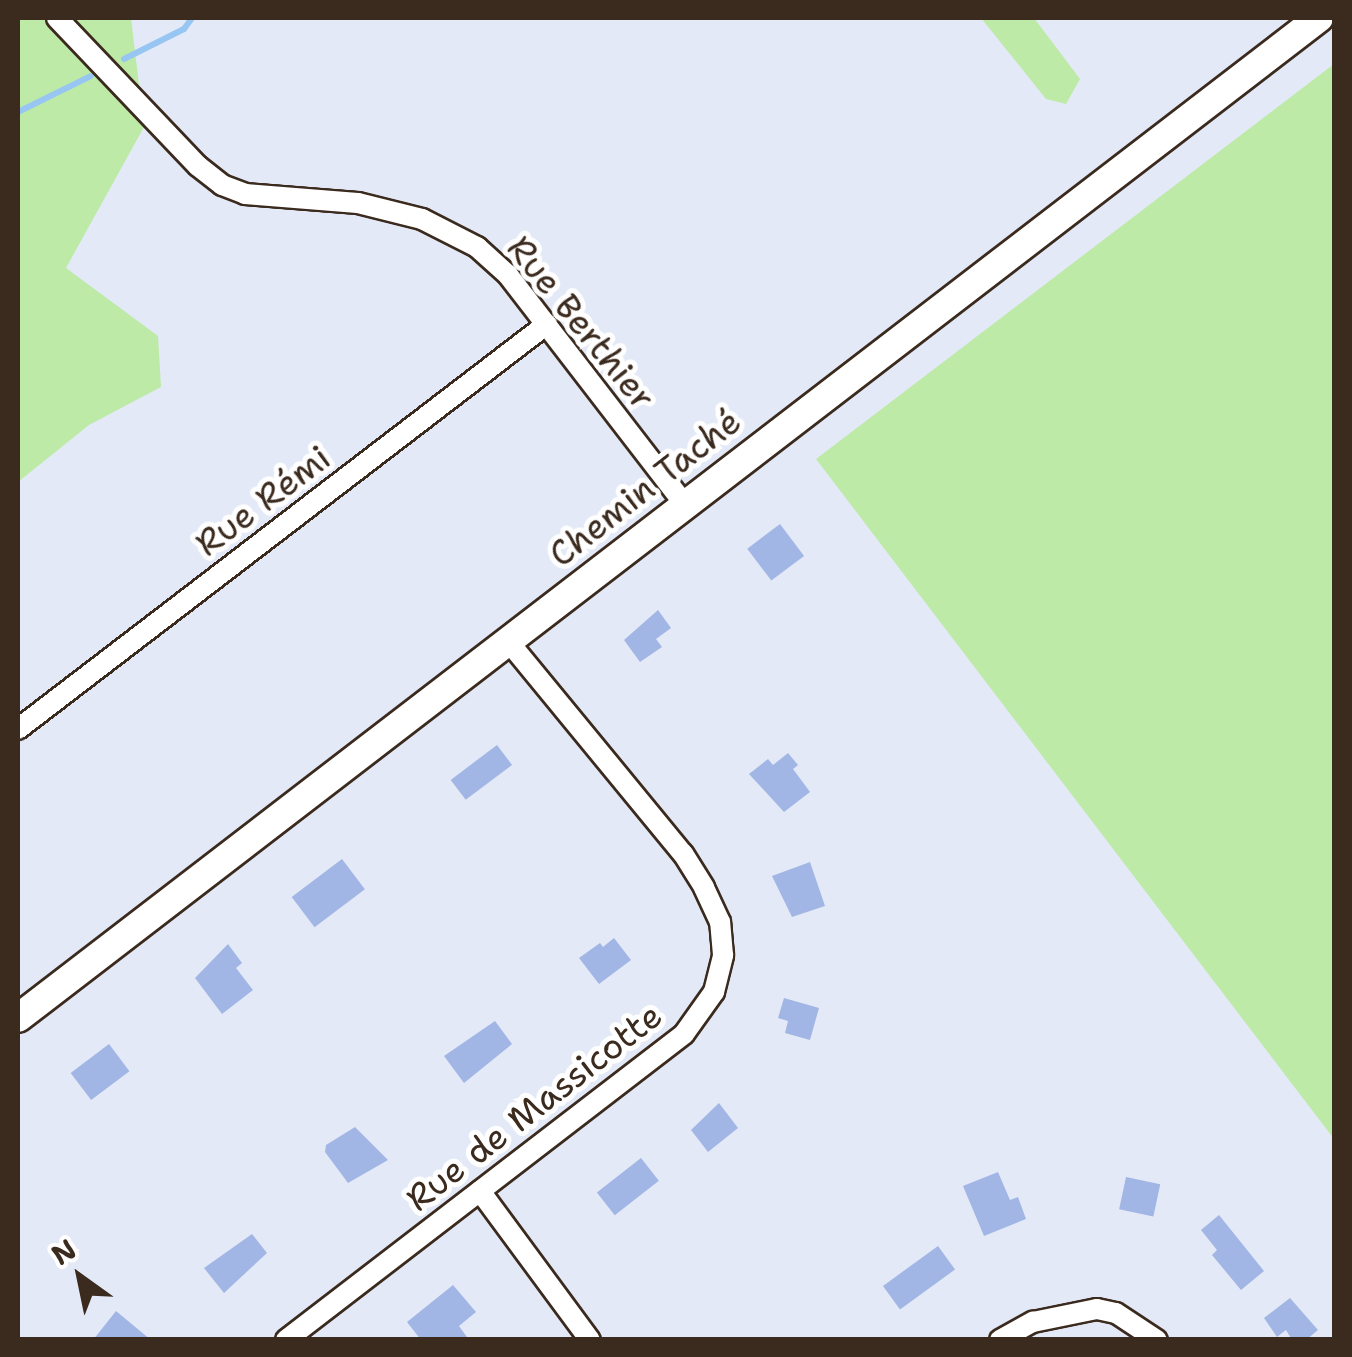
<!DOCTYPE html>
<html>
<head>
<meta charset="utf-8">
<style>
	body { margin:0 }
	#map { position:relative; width:1352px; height:1357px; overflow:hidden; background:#e3e9f7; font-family:"Shantell Sans",sans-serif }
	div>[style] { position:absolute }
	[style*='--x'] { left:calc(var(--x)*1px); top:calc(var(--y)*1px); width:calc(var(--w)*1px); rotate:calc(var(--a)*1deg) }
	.green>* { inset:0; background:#beeaa7 }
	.stream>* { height:6px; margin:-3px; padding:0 3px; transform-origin:3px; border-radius:3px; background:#97c6f2 }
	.building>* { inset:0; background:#a1b6e4; transform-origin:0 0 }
	.roads { filter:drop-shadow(2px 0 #3b2a1e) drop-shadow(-2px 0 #3b2a1e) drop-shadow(0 2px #3b2a1e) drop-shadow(0 -2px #3b2a1e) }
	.street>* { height:20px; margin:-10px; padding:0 10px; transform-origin:10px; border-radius:10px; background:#fff }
	.secondary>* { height:28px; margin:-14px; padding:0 14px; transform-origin:14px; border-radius:14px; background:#fff }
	span { translate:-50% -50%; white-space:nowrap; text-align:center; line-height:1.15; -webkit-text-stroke:10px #fff; paint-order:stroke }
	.street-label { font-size:35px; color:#3b2a1e }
	.frame { position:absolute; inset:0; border:20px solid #3b2a1e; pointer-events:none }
	.north { position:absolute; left:30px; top:1227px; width:100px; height:100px; -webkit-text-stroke:8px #fff; paint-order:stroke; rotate:327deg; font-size:28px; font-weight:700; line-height:40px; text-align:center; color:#3b2a1e }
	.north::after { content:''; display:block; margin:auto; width:35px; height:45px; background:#3b2a1e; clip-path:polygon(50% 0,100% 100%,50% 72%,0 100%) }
</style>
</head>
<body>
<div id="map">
	<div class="green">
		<i style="clip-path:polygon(18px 18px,131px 18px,144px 127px,66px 268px,158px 336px,161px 387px,89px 425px,18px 482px)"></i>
		<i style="clip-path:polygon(981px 18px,1034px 18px,1080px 79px,1066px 104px,1046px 99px)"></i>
		<i style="clip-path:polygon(1334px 64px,1334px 1139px,816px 459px)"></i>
	</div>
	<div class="stream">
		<i style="--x:124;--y:59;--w:67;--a:-26.6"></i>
		<i style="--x:184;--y:29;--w:14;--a:-54"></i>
		<i style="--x:18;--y:112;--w:81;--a:-26.3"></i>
	</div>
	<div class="building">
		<i style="left:780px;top:524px;width:40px;height:41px;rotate:53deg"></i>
		<i style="clip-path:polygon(658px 610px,671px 628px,656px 639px,662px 647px,640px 662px,624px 640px)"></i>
		<i style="left:497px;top:745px;width:25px;height:58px;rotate:53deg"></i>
		<i style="clip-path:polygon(788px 753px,798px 765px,793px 769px,810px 792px,784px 812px,749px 774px,768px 759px,773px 765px)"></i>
		<i style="left:342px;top:859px;width:38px;height:63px;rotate:53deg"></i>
		<i style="clip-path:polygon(810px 862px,825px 906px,792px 917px,772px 876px)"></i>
		<i style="clip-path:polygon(614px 938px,631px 960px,599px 984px,579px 958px,600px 943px,603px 947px)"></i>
		<i style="clip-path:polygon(228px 944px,242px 963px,236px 968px,253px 990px,222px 1014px,195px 978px)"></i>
		<i style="clip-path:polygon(784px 998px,819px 1008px,810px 1040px,785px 1033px,788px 1021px,778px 1018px)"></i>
		<i style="clip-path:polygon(495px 1021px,512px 1044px,464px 1083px,444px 1056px)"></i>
		<i style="left:109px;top:1044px;width:34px;height:48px;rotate:53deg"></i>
		<i style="clip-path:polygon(719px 1103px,738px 1128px,708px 1152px,691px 1130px)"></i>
		<i style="clip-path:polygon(355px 1127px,388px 1160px,348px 1183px,325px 1152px,326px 1145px)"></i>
		<i style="left:641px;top:1158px;width:29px;height:56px;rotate:52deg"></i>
		<i style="clip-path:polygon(998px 1172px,1010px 1200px,1018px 1197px,1026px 1219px,984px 1236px,963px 1186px)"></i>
		<i style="left:1126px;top:1177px;width:35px;height:33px;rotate:12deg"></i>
		<i style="clip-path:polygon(1219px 1215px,1264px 1271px,1241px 1290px,1212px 1255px,1217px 1250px,1201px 1230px)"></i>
		<i style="clip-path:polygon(252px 1234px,267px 1253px,224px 1293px,204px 1268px)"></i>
		<i style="left:938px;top:1246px;width:29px;height:68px;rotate:54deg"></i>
		<i style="clip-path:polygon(453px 1285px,476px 1312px,459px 1326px,469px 1340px,421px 1340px,407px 1322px)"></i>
		<i style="clip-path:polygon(1290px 1298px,1318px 1330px,1306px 1340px,1292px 1340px,1286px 1330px,1277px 1337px,1264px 1318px)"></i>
		<i style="clip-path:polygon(116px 1311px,151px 1340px,93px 1340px)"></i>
	</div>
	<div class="roads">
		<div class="street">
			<i style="--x:57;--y:18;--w:204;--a:46.4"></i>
			<i style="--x:198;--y:166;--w:31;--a:38"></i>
			<i style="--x:222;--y:185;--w:25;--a:21"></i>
			<i style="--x:245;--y:194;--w:113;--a:4.6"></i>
			<i style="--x:358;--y:203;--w:66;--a:14"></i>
			<i style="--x:422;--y:219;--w:62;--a:27"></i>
			<i style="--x:477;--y:247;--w:42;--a:42.1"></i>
			<i style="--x:508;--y:275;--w:290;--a:52.4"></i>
			<i style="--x:18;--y:729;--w:666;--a:-37.44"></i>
			<i style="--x:480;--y:1191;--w:185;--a:53.6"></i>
			<i style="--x:286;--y:1340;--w:502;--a:-37.55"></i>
			<i style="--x:684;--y:1034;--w:52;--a:-54.5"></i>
			<i style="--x:714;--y:992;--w:38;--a:-76"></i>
			<i style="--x:723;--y:955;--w:33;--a:-95"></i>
			<i style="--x:720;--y:922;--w:38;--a:-115"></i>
			<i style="--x:704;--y:887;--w:39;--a:-122"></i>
			<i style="--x:683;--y:854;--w:274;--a:-129.4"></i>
			<i style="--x:1000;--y:1340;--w:38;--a:-29"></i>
			<i style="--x:1033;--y:1322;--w:65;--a:-11.5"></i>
			<i style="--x:1097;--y:1309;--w:19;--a:12"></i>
			<i style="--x:1116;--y:1313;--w:49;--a:33.4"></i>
		</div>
		<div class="secondary">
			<i style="--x:18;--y:1018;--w:1641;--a:-37.55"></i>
		</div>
	</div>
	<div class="street-label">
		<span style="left:581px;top:323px;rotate:51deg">Rue Berthier</span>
		<span style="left:645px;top:488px;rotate:-38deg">Chemin Taché</span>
		<span style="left:263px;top:501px;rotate:-37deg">Rue Rémi</span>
		<span style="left:534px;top:1107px;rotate:-38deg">Rue de Massicotte</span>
	</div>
	<div class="frame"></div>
	<div class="north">N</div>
</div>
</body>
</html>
